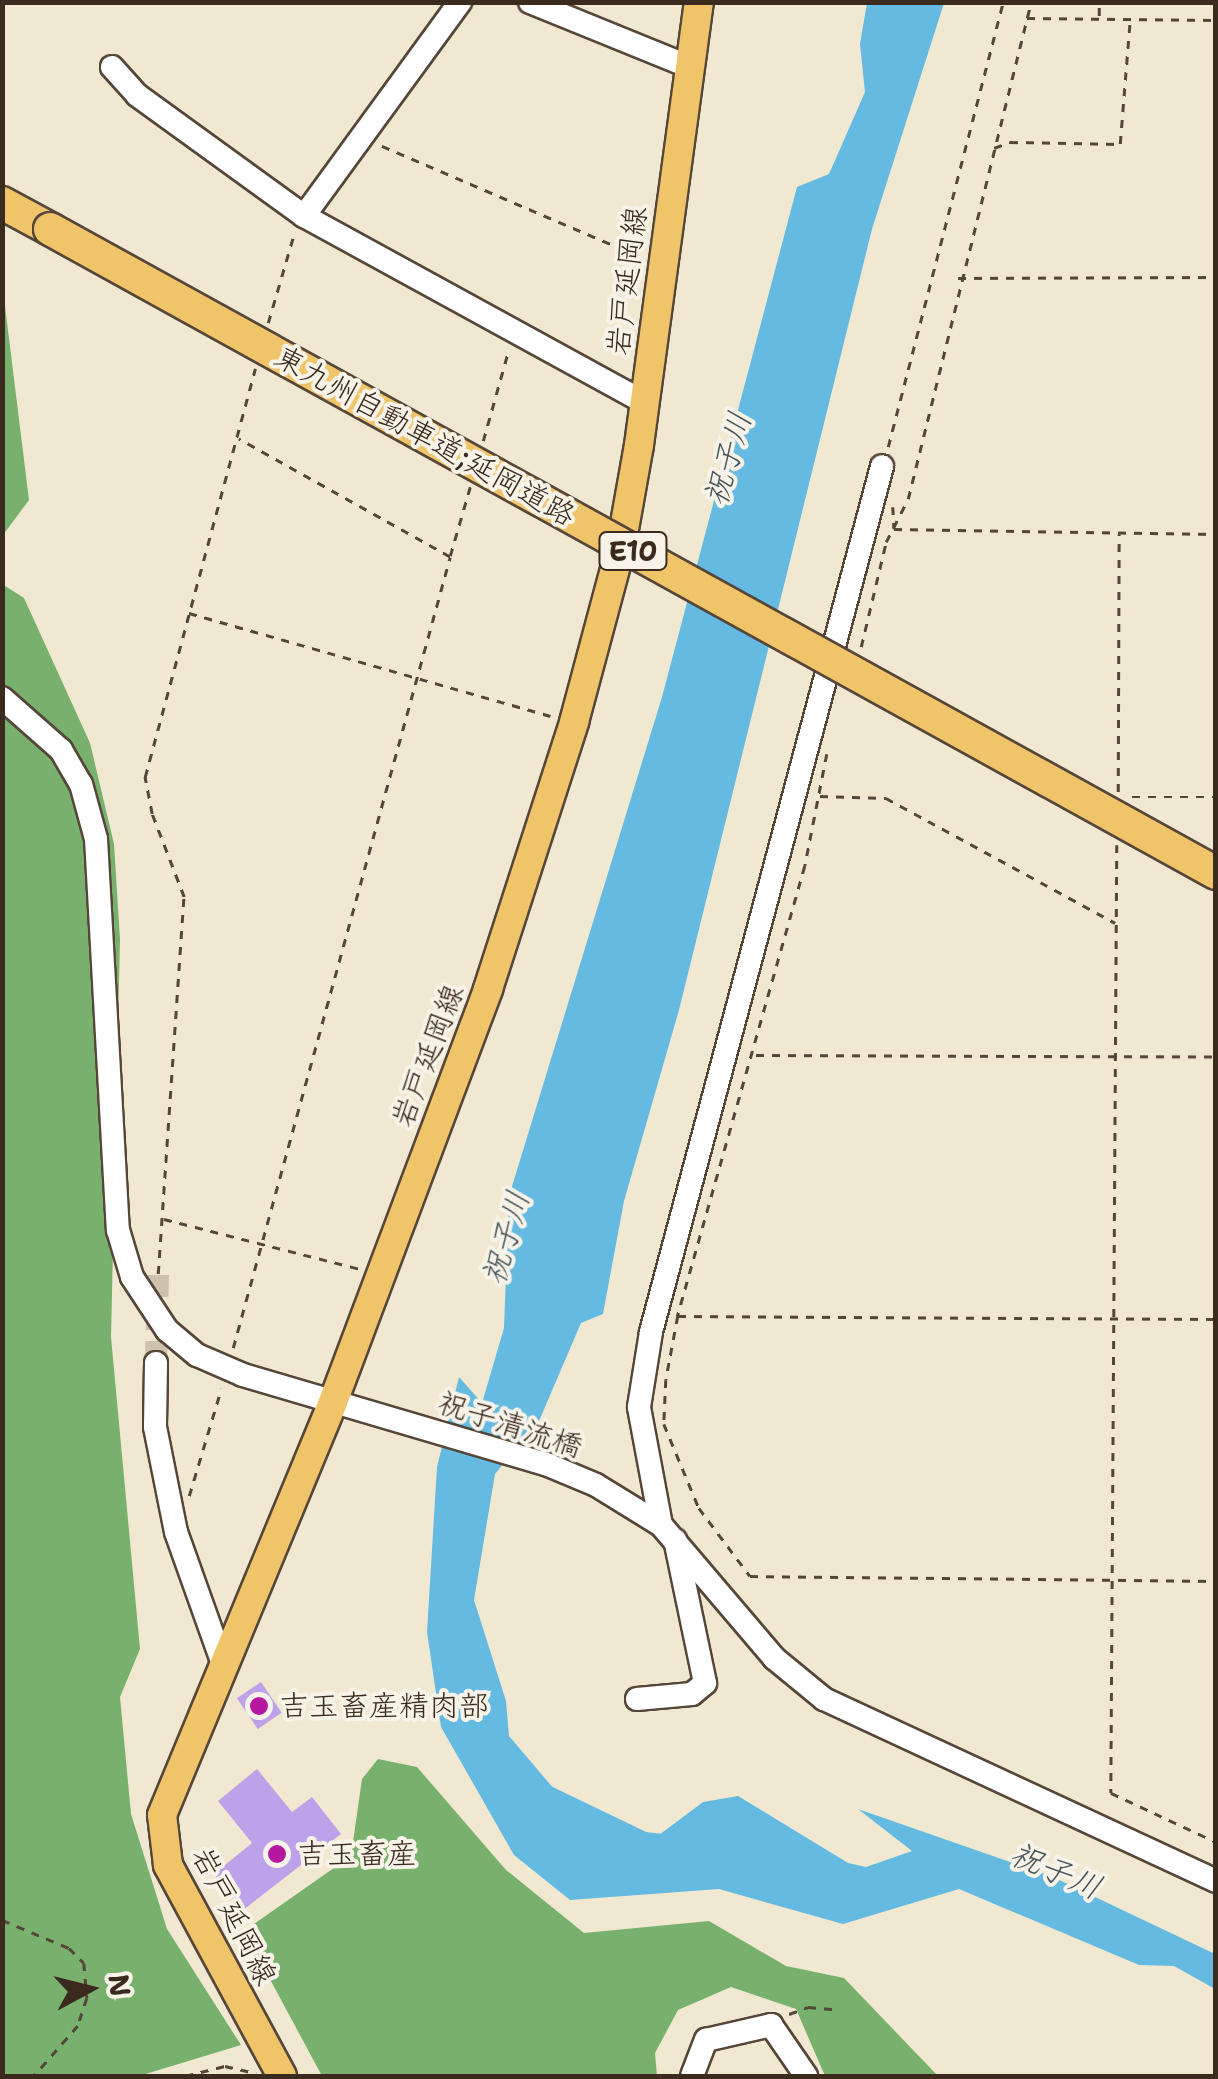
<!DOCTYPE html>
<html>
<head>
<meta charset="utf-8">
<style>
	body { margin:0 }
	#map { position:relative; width:1218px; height:2079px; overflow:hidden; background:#f1e8d1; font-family:"Shantell Sans","Klee One",sans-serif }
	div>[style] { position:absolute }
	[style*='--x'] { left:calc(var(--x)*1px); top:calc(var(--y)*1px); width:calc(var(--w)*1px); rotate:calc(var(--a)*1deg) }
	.forest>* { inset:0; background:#78b06d }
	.water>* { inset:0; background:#64bae1 }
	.river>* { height:30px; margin:-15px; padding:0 15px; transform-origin:15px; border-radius:15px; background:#64bae1 }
	.building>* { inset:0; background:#bca2e9; transform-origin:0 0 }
	.minor-tunnel>* { height:22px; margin-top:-11px; transform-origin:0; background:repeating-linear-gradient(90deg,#cdc2ad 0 22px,transparent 0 33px) }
	.path>* { height:2.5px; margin-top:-1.25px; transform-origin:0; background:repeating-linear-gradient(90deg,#564639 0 8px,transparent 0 16px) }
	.roads { filter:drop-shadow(2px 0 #564639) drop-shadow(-2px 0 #564639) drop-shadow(0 2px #564639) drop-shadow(0 -2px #564639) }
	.minor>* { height:22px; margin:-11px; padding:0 11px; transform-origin:11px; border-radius:11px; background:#fff }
	.major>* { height:28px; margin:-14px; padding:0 14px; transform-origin:14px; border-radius:14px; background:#f0c469 }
	.highway>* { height:32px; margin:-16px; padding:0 16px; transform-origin:16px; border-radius:16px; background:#f0c469 }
	.bridges { filter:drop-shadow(2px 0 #564639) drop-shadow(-2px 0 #564639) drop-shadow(0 2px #564639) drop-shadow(0 -2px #564639) }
	.highway-bridge>* { height:32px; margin:-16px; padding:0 16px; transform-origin:16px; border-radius:16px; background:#f0c469 }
	.dots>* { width:28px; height:28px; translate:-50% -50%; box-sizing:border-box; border:5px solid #f7f3e8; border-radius:50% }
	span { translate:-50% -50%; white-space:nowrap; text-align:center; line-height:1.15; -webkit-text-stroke:8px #f7f3e8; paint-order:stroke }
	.shield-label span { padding:2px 8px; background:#f7f3e8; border:2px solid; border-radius:8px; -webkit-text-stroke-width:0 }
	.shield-label { font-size:28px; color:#3b2a1e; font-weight:700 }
	.street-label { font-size:30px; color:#3b2a1e }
	.poi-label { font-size:30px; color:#3b2a1e }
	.left { translate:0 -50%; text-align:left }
	.water-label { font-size:32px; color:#475558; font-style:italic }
	.frame { position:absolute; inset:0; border:5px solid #3b2a1e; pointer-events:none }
	.north { position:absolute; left:40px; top:1939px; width:100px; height:100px; -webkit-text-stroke:8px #f7f3e8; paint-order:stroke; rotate:83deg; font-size:28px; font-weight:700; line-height:40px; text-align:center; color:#3b2a1e }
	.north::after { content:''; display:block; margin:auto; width:35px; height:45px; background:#3b2a1e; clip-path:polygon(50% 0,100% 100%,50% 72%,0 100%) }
</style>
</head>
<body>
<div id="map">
	<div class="forest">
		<i style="clip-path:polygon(2px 282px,29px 500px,3px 535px,2px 535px)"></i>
		<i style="clip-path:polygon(2px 584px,24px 598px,90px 743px,114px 844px,120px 939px,111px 1337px,140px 1649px,120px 1697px,131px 1814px,167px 1929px,241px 2045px,139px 2076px,3px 2076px)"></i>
		<i style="clip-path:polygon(378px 1759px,417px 1767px,506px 1870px,584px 1933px,709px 1921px,786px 1966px,844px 1978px,938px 2076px,825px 2076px,796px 2009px,731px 1987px,678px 2010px,655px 2053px,657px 2076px,322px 2076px,244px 1931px,351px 1856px,362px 1779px)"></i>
	</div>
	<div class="water">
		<i style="clip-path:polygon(867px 3px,944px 3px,872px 229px,679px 1010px,624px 1201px,603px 1314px,581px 1323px,539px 1421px,495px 1474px,474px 1600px,506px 1701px,509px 1736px,600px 1843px,643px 1847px,703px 1802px,738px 1796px,848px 1863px,866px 1867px,912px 1851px,858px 1809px,1053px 1877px,1215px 1954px,1215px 1989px,1174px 1966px,1139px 1965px,959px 1889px,843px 1924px,719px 1889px,570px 1900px,514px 1855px,441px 1727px,427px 1632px,437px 1467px,459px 1377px,482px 1403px,504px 1328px,509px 1196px,662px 697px,797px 187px,829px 174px,865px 92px,860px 44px)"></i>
	</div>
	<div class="river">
		<i style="--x:541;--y:1798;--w:113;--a:25.7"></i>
		<i style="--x:643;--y:1847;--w:40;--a:5.7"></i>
	</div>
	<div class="building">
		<i style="left:261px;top:1682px;width:37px;height:29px;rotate:56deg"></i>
		<i style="clip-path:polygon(257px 1769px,292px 1812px,312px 1797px,341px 1834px,243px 1910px,214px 1874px,252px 1843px,218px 1801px)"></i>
	</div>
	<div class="minor-tunnel">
		<i style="--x:156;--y:1363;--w:89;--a:-88.7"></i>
	</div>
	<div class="path">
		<i style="--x:1099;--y:16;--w:14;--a:-90"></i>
		<i style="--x:1027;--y:18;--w:189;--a:0.6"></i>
		<i style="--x:382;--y:146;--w:282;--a:23.2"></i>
		<i style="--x:994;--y:148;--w:17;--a:-21"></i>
		<i style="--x:1010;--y:142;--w:110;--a:1"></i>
		<i style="--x:1120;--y:144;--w:125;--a:-85.4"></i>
		<i style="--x:958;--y:278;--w:258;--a:-0.2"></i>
		<i style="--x:268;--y:323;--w:93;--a:-73.7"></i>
		<i style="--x:483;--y:441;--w:92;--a:-74.3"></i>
		<i style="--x:888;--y:447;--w:460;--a:-75.5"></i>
		<i style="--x:893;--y:507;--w:22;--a:87"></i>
		<i style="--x:894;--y:529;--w:322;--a:0.9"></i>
		<i style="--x:450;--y:556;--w:72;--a:-73.8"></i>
		<i style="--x:189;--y:613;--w:376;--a:15.9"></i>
		<i style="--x:861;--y:647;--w:108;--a:-76.6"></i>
		<i style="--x:886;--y:542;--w:48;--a:-62.9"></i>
		<i style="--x:908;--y:499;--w:512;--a:-76.1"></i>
		<i style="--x:827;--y:754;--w:114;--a:101.1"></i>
		<i style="--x:805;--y:866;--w:468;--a:105.8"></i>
		<i style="--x:678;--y:1316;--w:65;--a:100.6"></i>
		<i style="--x:666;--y:1380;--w:44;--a:92.6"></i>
		<i style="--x:664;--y:1424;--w:91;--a:67.4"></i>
		<i style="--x:699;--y:1508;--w:85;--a:53.1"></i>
		<i style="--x:750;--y:1576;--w:466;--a:0.6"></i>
		<i style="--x:1118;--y:792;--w:258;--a:-89.8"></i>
		<i style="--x:820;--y:796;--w:66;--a:1.7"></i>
		<i style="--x:886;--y:798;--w:261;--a:28.6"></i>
		<i style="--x:1132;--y:797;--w:84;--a:0"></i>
		<i style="--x:1117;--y:845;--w:948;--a:90.36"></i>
		<i style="--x:1111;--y:1793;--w:116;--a:25"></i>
		<i style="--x:756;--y:1055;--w:460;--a:0.2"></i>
		<i style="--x:164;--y:1219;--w:202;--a:14.3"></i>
		<i style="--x:158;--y:1274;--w:378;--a:-86.1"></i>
		<i style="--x:184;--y:897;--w:89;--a:-111.1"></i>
		<i style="--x:152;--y:814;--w:38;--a:-101"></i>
		<i style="--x:145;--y:777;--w:423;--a:-74.9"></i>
		<i style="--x:678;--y:1316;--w:538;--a:0.32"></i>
		<i style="--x:233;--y:1348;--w:820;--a:-74.66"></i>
		<i style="--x:450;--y:557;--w:242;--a:-150.8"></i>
		<i style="--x:189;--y:1496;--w:112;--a:-73.3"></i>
		<i style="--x:2;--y:1920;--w:73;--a:22.7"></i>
		<i style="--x:69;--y:1948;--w:21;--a:45"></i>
		<i style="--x:84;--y:1963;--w:35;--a:85"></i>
		<i style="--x:87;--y:1998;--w:29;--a:108"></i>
		<i style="--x:78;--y:2026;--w:67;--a:131.3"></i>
		<i style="--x:789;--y:2014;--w:20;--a:-20"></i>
		<i style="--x:808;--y:2007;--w:32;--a:5"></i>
		<i style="--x:185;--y:2076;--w:41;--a:-14"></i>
		<i style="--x:225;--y:2066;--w:32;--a:13"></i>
	</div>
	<div class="roads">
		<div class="minor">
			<i style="--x:530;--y:2;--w:170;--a:22.1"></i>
			<i style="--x:112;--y:67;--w:38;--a:48"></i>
			<i style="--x:137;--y:95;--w:206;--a:35.9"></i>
			<i style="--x:304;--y:216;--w:388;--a:28.7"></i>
			<i style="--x:304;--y:216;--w:265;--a:-53.9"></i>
			<i style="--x:2;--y:698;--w:79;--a:41.4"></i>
			<i style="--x:61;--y:750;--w:39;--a:60"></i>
			<i style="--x:81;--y:784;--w:57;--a:74.7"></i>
			<i style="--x:96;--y:839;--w:392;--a:86.8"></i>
			<i style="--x:118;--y:1230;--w:49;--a:73.4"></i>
			<i style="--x:132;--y:1277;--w:64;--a:56.6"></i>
			<i style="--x:167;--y:1330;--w:39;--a:40"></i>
			<i style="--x:197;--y:1355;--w:50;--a:23.5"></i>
			<i style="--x:243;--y:1375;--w:316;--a:16.4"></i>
			<i style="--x:546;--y:1464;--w:54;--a:22.8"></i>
			<i style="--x:596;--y:1485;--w:76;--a:31.6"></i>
			<i style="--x:661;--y:1525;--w:175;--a:49.6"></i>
			<i style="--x:774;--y:1658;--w:65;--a:39.4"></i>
			<i style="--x:824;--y:1699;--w:432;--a:24.9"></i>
			<i style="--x:156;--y:1363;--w:64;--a:90.9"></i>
			<i style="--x:155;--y:1427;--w:107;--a:78.7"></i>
			<i style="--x:176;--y:1532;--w:137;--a:70.4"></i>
			<i style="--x:661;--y:1525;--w:120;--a:-100.6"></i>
			<i style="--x:639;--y:1407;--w:76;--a:-80.9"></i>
			<i style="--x:651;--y:1332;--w:896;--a:-75.06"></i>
			<i style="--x:637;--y:1699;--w:55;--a:-5.2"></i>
			<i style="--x:692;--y:1694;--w:17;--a:-40"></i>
			<i style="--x:705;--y:1683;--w:146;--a:-101.8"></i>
			<i style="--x:692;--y:2076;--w:39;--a:-69"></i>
			<i style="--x:706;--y:2040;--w:67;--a:-13"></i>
			<i style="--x:771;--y:2025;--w:62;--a:55.5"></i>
		</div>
		<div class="major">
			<i style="--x:282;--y:2076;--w:240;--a:-118.4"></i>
			<i style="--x:168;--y:1865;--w:50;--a:-96.8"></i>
			<i style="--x:162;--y:1815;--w:447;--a:-67.5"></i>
			<i style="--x:333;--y:1402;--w:441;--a:-69.4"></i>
			<i style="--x:488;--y:989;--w:281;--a:-72.1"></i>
			<i style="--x:574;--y:722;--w:182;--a:-75"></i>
			<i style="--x:621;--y:546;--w:103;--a:-79.9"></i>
			<i style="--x:639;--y:445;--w:447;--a:-82.3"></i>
		</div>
		<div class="highway">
			<i style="--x:2;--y:203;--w:55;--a:28.4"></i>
		</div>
	</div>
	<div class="bridges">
		<div class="highway-bridge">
			<i style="--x:50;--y:229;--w:1332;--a:28.91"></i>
		</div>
	</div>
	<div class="dots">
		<i style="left:259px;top:1706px;background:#b5179e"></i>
		<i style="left:277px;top:1854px;background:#b5179e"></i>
	</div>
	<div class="shield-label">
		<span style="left:633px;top:551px">E10</span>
	</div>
	<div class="street-label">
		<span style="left:627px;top:281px;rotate:-83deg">岩戸延岡線</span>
		<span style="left:425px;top:436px;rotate:29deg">東九州自動車道;延岡道路</span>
		<span style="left:428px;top:1056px;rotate:-69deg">岩戸延岡線</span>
		<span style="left:510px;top:1425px;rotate:18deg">祝子清流橋</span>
		<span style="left:234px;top:1916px;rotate:63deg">岩戸延岡線</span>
	</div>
	<div class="poi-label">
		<span class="left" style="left:279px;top:1706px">吉玉畜産精肉部</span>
		<span class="left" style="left:297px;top:1854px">吉玉畜産</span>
	</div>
	<div class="water-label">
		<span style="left:728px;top:459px;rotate:-74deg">祝子川</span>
		<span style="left:506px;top:1238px;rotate:-74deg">祝子川</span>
		<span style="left:1056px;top:1871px;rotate:23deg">祝子川</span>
	</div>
	<div class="frame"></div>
	<div class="north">N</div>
</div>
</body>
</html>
